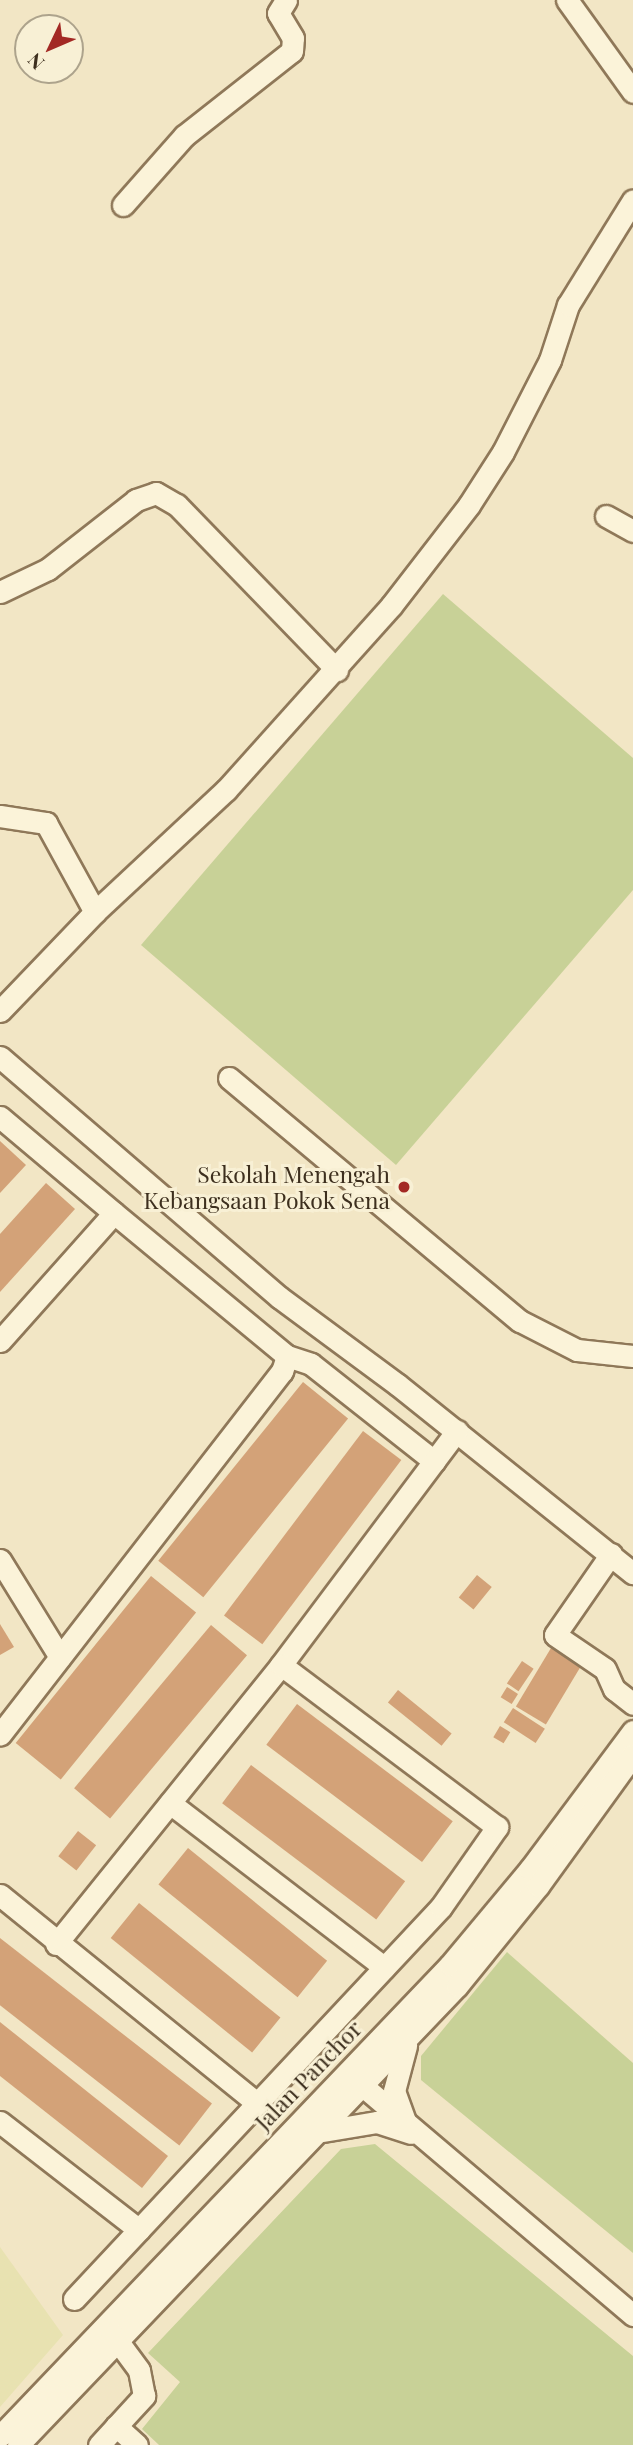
<!DOCTYPE html>
<html>
<head>
<meta charset="utf-8">
<style>
	body { margin:0 }
	#map { position:relative; width:633px; height:2445px; overflow:hidden; background:#f2e6c5; font-family:"Playfair Display",serif }
	div>[style] { position:absolute }
	[style*='--x'] { left:calc(var(--x)*1px); top:calc(var(--y)*1px); width:calc(var(--w)*1px); rotate:calc(var(--a)*1deg) }
	.farmland>* { inset:0; background:#e8e2b1 }
	.green>* { inset:0; background:#c8d197 }
	.building>* { inset:0; background:#d3a278; transform-origin:0 0 }
	.roads { filter:drop-shadow(2px 0 #8f7859) drop-shadow(-2px 0 #8f7859) drop-shadow(0 2px #8f7859) drop-shadow(0 -2px #8f7859) }
	.minor>* { height:21px; margin:-10.5px; padding:0 10.5px; transform-origin:10.5px; border-radius:10.5px; background:#fbf3d9 }
	.dots>* { width:19px; height:19px; translate:-50% -50%; box-sizing:border-box; border:4px solid #f8f0d5; border-radius:50% }
	span { translate:-50% -50%; white-space:nowrap; text-align:center; line-height:1.15; -webkit-text-stroke:6px #f8f0d5; paint-order:stroke }
	.poi-label { font-size:23px; color:#3d2f1e }
	.right { translate:-100% -50%; text-align:right }
	.street-label { font-size:23px; color:#3d2f1e }
	.north { position:absolute; left:14px; top:14px; width:70px; height:70px; box-sizing:border-box; background:#f8f0d5; border:2px solid #ada38c; border-radius:50%; rotate:226deg; font-size:19px; font-weight:700; line-height:28px; text-align:center; color:#3d2f1e }
	.north::after { content:''; display:block; margin:auto; width:24px; height:32px; background:#a32924; clip-path:polygon(50% 0,100% 100%,50% 72%,0 100%) }
</style>
</head>
<body>
<div id="map">
	<div class="farmland">
		<i style="clip-path:polygon(0 2247px,63px 2335px,0 2407px)"></i>
	</div>
	<div class="green">
		<i style="clip-path:polygon(443px 594px,633px 758px,633px 890px,396px 1165px,141px 945px)"></i>
		<i style="clip-path:polygon(507px 1952px,633px 2063px,633px 2253px,421px 2080px,421px 2056px)"></i>
		<i style="clip-path:polygon(375px 2144px,633px 2356px,633px 2445px,159px 2445px,142px 2429px,180px 2382px,148px 2353px,341px 2149px)"></i>
	</div>
	<div class="building">
		<i style="clip-path:polygon(0 1141px,26px 1165px,0 1193px)"></i>
		<i style="clip-path:polygon(46px 1183px,75px 1209px,0 1292px,0 1234px)"></i>
		<i style="left:303px;top:1382px;width:58px;height:230px;rotate:39deg"></i>
		<i style="left:363px;top:1431px;width:48px;height:231px;rotate:37deg"></i>
		<i style="left:477px;top:1575px;width:19px;height:29px;rotate:39deg"></i>
		<i style="left:151px;top:1576px;width:58px;height:215px;rotate:39deg"></i>
		<i style="clip-path:polygon(0 1624px,14px 1647px,0 1655px)"></i>
		<i style="left:211px;top:1625px;width:47px;height:213px;rotate:40deg"></i>
		<i style="left:554px;top:1643px;width:35px;height:74px;rotate:31deg"></i>
		<i style="left:522px;top:1661px;width:14px;height:27px;rotate:34deg"></i>
		<i style="left:507px;top:1687px;width:13px;height:12px;rotate:32deg"></i>
		<i style="left:398px;top:1690px;width:69px;height:16px;rotate:39deg"></i>
		<i style="left:297px;top:1704px;width:195px;height:51px;rotate:37deg"></i>
		<i style="left:513px;top:1708px;width:38px;height:17px;rotate:33deg"></i>
		<i style="left:500px;top:1726px;width:12px;height:13px;rotate:31deg"></i>
		<i style="left:251px;top:1765px;width:193px;height:48px;rotate:37deg"></i>
		<i style="left:78px;top:1831px;width:23px;height:32px;rotate:38deg"></i>
		<i style="left:188px;top:1848px;width:179px;height:47px;rotate:39deg"></i>
		<i style="left:139px;top:1903px;width:182px;height:45px;rotate:39deg"></i>
		<i style="left:0;top:1938px;width:269px;height:53px;rotate:38deg"></i>
		<i style="clip-path:polygon(0 2022px,168px 2156px,142px 2188px,0 2076px)"></i>
	</div>
	<div class="roads">
		<div class="minor">
			<i style="--x:567;--y:0;--w:113;--a:54.3"></i>
			<i style="--x:123;--y:205;--w:92;--a:-48.5"></i>
			<i style="--x:184;--y:136;--w:137;--a:-38.2"></i>
			<i style="--x:292;--y:51;--w:13;--a:-86"></i>
			<i style="--x:293;--y:38;--w:29;--a:-121"></i>
			<i style="--x:278;--y:13;--w:15;--a:-58"></i>
			<i style="--x:606;--y:516;--w:31;--a:29"></i>
			<i style="--x:0;--y:592;--w:53;--a:-25.6"></i>
			<i style="--x:48;--y:569;--w:112;--a:-38.1"></i>
			<i style="--x:136;--y:500;--w:21;--a:-19"></i>
			<i style="--x:156;--y:493;--w:24;--a:30"></i>
			<i style="--x:177;--y:505;--w:230;--a:45.9"></i>
			<i style="--x:0;--y:816;--w:47;--a:8.7"></i>
			<i style="--x:46;--y:823;--w:102;--a:61.2"></i>
			<i style="--x:0;--y:1011;--w:137;--a:-46.2"></i>
			<i style="--x:95;--y:912;--w:179;--a:-43"></i>
			<i style="--x:226;--y:790;--w:247;--a:-48.1"></i>
			<i style="--x:391;--y:606;--w:128;--a:-52.3"></i>
			<i style="--x:469;--y:505;--w:63;--a:-57.3"></i>
			<i style="--x:503;--y:452;--w:103;--a:-62.9"></i>
			<i style="--x:550;--y:360;--w:58;--a:-71.9"></i>
			<i style="--x:568;--y:305;--w:123;--a:-58.2"></i>
			<i style="--x:0;--y:1057;--w:368;--a:40.7"></i>
			<i style="--x:279;--y:1297;--w:148;--a:36.5"></i>
			<i style="--x:398;--y:1385;--w:301;--a:38.7"></i>
			<i style="--x:229;--y:1078;--w:379;--a:39.9"></i>
			<i style="--x:520;--y:1321;--w:64;--a:27"></i>
			<i style="--x:577;--y:1350;--w:56;--a:6.1"></i>
			<i style="--x:0;--y:1117;--w:149;--a:40.1"></i>
			<i style="--x:0;--y:1341;--w:171;--a:-48.3"></i>
			<i style="--x:114;--y:1213;--w:224;--a:39.6"></i>
			<i style="--x:287;--y:1356;--w:16;--a:108"></i>
			<i style="--x:282;--y:1371;--w:460;--a:127.8"></i>
			<i style="--x:287;--y:1356;--w:25;--a:18"></i>
			<i style="--x:311;--y:1364;--w:157;--a:38.3"></i>
			<i style="--x:611;--y:1554;--w:98;--a:124.7"></i>
			<i style="--x:555;--y:1635;--w:60;--a:34.2"></i>
			<i style="--x:605;--y:1669;--w:22;--a:66"></i>
			<i style="--x:614;--y:1689;--w:24;--a:38"></i>
			<i style="--x:0;--y:1560;--w:114;--a:58.3"></i>
			<i style="--x:170;--y:1803;--w:270;--a:37.5"></i>
			<i style="--x:0;--y:1895;--w:331;--a:39"></i>
			<i style="--x:56;--y:1944;--w:358;--a:-51.1"></i>
			<i style="--x:281;--y:1665;--w:293;--a:-53.1"></i>
			<i style="--x:362;--y:2075;--w:12;--a:81"></i>
			<i style="--x:364;--y:2087;--w:353;--a:40.3"></i>
			<i style="--x:405;--y:2121;--w:32;--a:-110"></i>
			<i style="--x:394;--y:2091;--w:47;--a:-75.1"></i>
			<i style="--x:0;--y:2122;--w:176;--a:37.8"></i>
			<i style="--x:323;--y:2131;--w:55;--a:-9.5"></i>
			<i style="--x:377;--y:2122;--w:35;--a:18"></i>
			<i style="--x:74;--y:2299;--w:537;--a:-46.89"></i>
			<i style="--x:441;--y:1907;--w:98;--a:-55"></i>
			<i style="--x:497;--y:1827;--w:270;--a:-143.1"></i>
			<i style="--x:116;--y:2426;--w:28;--a:42"></i>
			<i style="--x:0;--y:2436;--w:651;--a:-46.31"></i>
			<i style="--x:450;--y:1965;--w:125;--a:-50.2"></i>
			<i style="--x:530;--y:1869;--w:172;--a:-53.3"></i>
			<i style="--x:18;--y:2445;--w:635;--a:-46.28"></i>
			<i style="--x:457;--y:1986;--w:129;--a:-51"></i>
			<i style="--x:538;--y:1886;--w:162;--a:-54.1"></i>
			<i style="--x:99;--y:2445;--w:67;--a:-47.4"></i>
			<i style="--x:144;--y:2396;--w:26;--a:-101"></i>
			<i style="--x:139;--y:2370;--w:47;--a:-126.4"></i>
		</div>
	</div>
	<div class="dots">
		<i style="left:404px;top:1187px;background:#a32924"></i>
	</div>
	<div class="poi-label">
		<span class="right" style="left:390px;top:1187px">Sekolah Menengah<br>Kebangsaan Pokok Sena</span>
	</div>
	<div class="street-label">
		<span style="left:308px;top:2075px;rotate:-46deg">Jalan Panchor</span>
	</div>
	<div class="north">N</div>
</div>
</body>
</html>
